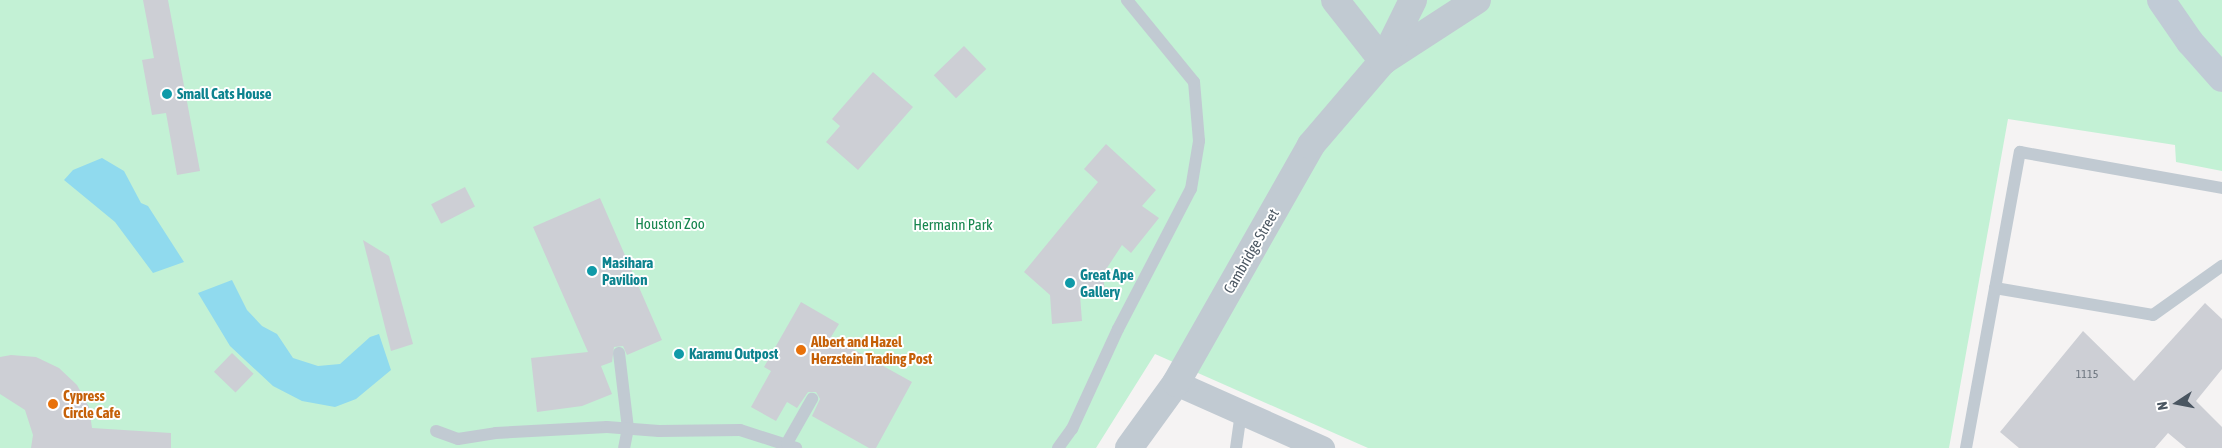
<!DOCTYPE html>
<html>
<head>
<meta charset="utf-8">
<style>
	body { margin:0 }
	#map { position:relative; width:2222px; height:448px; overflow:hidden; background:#f5f3f3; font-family:"Asap Condensed",sans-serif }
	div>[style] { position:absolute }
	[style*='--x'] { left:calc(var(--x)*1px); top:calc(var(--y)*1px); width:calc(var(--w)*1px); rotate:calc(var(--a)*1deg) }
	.green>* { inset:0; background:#c3f1d5 }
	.water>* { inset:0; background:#90daee }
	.building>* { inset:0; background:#cdcfd5; transform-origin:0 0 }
	.service>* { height:12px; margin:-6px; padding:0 6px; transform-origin:6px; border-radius:6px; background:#c1cad2 }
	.minor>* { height:25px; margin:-12.5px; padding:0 12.5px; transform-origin:12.5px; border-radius:12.5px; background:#c1cad2 }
	.tertiary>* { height:28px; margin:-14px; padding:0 14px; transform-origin:14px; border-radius:14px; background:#c1cad2 }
	.secondary>* { height:28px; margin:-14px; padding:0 14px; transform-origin:14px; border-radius:14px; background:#c1cbd6 }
	.dots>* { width:14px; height:14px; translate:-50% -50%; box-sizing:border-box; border:2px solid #fff; border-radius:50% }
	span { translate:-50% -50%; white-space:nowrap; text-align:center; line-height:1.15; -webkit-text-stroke:4px #fff; paint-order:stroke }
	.number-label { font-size:12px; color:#6b747e }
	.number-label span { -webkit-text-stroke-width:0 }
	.culture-label { font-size:15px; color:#0d838f; font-weight:700 }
	.left { translate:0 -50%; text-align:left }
	.park-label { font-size:15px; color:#17864f }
	.street-label { font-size:15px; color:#4a5661 }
	.food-label { font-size:15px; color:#c56008; font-weight:700 }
	.north { position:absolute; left:2152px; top:378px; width:50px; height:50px; -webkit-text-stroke:4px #fff; paint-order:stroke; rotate:259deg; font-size:14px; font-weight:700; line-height:20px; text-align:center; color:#4a5661 }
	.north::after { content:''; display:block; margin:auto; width:18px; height:22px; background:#4a5661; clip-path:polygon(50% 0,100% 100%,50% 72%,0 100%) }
</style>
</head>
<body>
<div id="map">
	<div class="green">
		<i style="clip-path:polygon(0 0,2222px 0,2222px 171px,2176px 162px,2175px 145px,2008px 119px,1949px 448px,1368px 448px,1155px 354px,1096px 448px,0 448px)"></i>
	</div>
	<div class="water">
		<i style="clip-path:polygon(102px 158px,124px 171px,141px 203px,148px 206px,184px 262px,153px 273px,115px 222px,64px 180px,73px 170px)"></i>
		<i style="clip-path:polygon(232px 280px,247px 310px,262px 326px,277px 334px,293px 358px,318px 366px,340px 364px,370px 337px,379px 334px,391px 370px,356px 399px,335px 407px,302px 401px,273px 386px,230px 346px,198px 293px)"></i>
	</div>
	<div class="building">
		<i style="clip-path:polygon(143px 0,168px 0,200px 171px,177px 175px,166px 113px,152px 115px,142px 60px,154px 58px)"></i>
		<i style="left:964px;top:46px;width:32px;height:42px;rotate:46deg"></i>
		<i style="clip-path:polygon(873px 72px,913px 107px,858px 170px,826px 142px,840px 126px,832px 119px)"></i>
		<i style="clip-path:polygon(1106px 144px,1156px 190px,1142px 206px,1159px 218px,1131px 253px,1122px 245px,1103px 274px,1105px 293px,1080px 295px,1082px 321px,1052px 324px,1050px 295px,1024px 272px,1098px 182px,1084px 169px)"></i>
		<i style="left:465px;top:187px;width:22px;height:38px;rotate:63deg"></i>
		<i style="clip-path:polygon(600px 198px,662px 340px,627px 355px,623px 346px,614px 347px,612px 362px,601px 366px,612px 394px,582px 406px,537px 412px,531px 358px,588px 352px,533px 227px)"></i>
		<i style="clip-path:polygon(363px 240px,389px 256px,413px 344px,391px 351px)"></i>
		<i style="clip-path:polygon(801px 302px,839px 324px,831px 337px,912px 382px,876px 448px,869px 448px,812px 416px,820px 399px,816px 392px,808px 392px,797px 408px,787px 402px,776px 421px,751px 407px,771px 371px,764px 367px)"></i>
		<i style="clip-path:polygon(2205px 303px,2222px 319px,2222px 369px,2196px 401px,2222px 427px,2222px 448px,2186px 448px,2168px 433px,2155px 448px,2019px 448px,2000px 432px,2083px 331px,2134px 381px)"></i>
		<i style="left:232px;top:353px;width:30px;height:26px;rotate:44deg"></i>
		<i style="clip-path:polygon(11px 355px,36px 357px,59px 368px,77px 385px,89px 407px,92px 428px,171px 433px,171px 448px,31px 448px,33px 435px,25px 410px,0 394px,0 357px)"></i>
	</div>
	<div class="service">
		<i style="--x:1995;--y:288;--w:160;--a:9.7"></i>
		<i style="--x:2153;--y:315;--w:85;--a:-35.4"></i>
		<i style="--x:619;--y:353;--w:76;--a:83.2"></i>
		<i style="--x:628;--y:428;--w:20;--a:101"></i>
		<i style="--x:436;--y:431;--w:23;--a:20"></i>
		<i style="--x:458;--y:439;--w:38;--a:-9"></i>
		<i style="--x:496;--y:433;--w:111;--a:-3.1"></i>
		<i style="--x:607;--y:427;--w:52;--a:4.4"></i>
		<i style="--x:659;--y:431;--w:81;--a:-0.7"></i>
		<i style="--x:740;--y:430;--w:59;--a:17.8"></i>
		<i style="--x:787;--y:443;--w:51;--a:-60.4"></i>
		<i style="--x:1058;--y:448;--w:24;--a:-54"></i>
		<i style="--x:1072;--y:429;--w:110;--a:-65.3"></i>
		<i style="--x:1118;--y:329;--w:158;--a:-62.5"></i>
		<i style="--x:1191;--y:189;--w:49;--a:-80.5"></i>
		<i style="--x:1199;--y:141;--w:59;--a:-94.8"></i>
		<i style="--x:1194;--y:82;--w:106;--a:-129.3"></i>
		<i style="--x:1236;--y:448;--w:35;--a:-82"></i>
		<i style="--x:1966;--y:448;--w:301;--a:-79.7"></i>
		<i style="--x:2020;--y:152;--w:205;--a:10.1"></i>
	</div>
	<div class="minor">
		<i style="--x:1176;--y:383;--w:160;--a:24"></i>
	</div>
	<div class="tertiary">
		<i style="--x:1335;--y:0;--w:78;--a:51.8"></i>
		<i style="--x:1383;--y:61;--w:112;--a:-33"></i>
		<i style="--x:1129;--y:448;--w:80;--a:-54.1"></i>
		<i style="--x:1176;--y:383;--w:274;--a:-60.4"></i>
		<i style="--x:1311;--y:145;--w:111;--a:-49.4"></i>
		<i style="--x:1383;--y:61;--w:68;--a:-63.8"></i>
	</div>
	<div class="secondary">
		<i style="--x:2161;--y:0;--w:51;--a:55.4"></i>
		<i style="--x:2190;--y:42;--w:48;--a:48.4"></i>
	</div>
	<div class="dots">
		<i style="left:167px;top:94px;background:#0f9aa8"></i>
		<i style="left:592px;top:271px;background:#0f9aa8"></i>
		<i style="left:1070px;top:283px;background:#0f9aa8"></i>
		<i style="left:801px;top:350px;background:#e8710a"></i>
		<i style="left:679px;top:354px;background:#0f9aa8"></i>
		<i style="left:53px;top:404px;background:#e8710a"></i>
	</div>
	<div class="number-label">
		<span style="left:2087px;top:375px">1115</span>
	</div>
	<div class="culture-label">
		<span class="left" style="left:177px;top:94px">Small Cats House</span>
		<span class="left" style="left:602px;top:271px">Masihara<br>Pavilion</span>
		<span class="left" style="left:1080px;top:283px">Great Ape<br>Gallery</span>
		<span class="left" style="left:689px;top:354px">Karamu Outpost</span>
	</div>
	<div class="park-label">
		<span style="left:670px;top:224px">Houston Zoo</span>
		<span style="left:953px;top:225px">Hermann Park</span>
	</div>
	<div class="street-label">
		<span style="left:1251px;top:251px;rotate:-60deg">Cambridge Street</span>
	</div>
	<div class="food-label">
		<span class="left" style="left:811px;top:350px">Albert and Hazel<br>Herzstein Trading Post</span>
		<span class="left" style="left:63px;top:404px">Cypress<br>Circle Cafe</span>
	</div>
	<div class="north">N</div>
</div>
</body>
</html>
